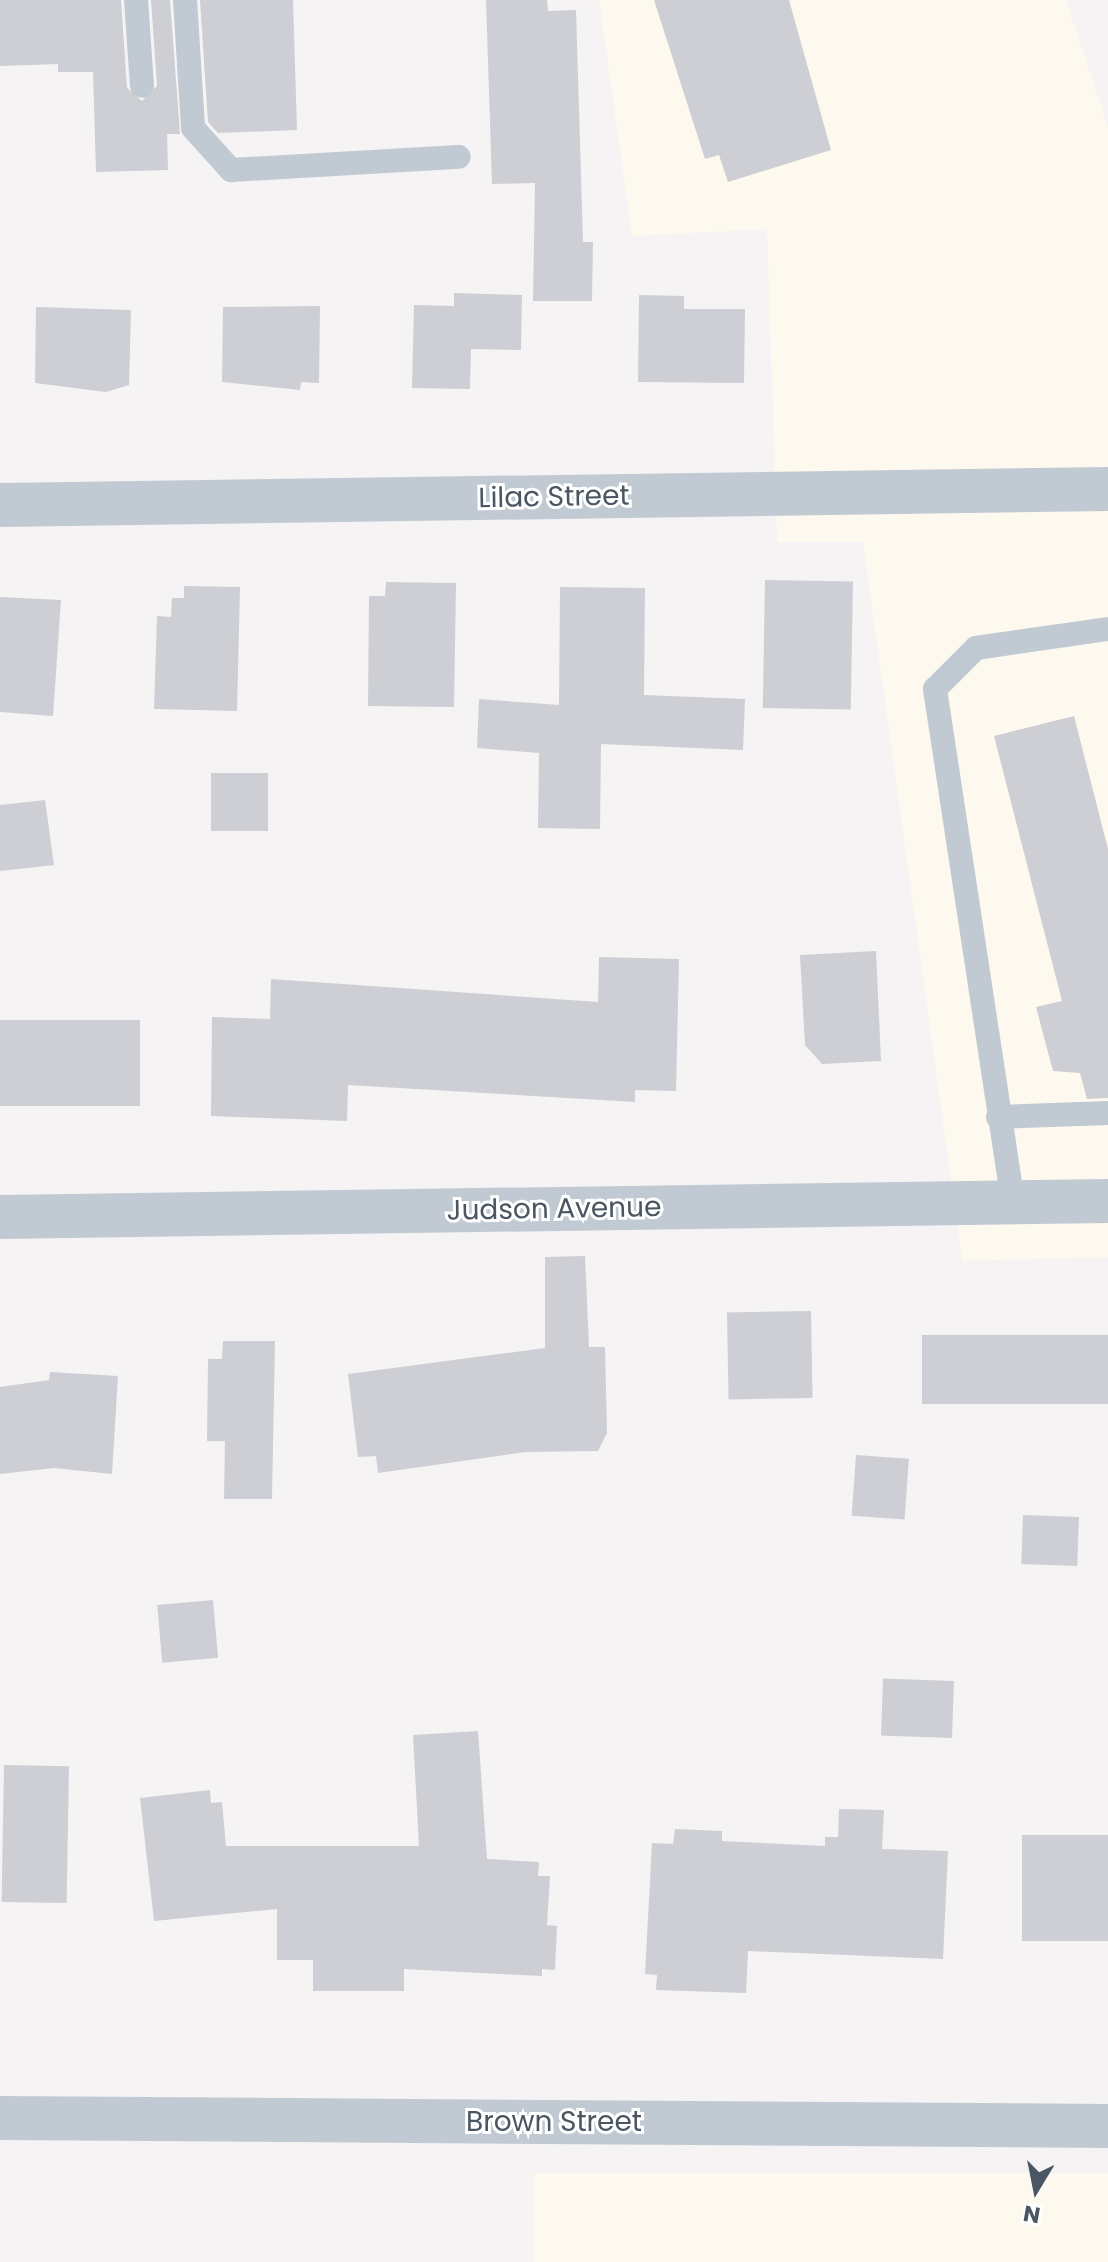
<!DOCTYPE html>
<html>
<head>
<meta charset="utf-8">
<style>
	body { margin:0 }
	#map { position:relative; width:1108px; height:2262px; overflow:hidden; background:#f5f3f3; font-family:Poppins,sans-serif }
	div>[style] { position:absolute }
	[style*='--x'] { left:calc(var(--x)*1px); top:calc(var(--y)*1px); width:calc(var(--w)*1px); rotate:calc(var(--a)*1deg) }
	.commercial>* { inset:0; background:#fdf9ef; transform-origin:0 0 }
	.building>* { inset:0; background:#cdcfd5; transform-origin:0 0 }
	.lane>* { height:24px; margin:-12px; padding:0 12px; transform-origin:12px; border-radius:12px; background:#c1cad2 }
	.street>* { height:44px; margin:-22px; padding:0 22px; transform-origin:22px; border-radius:22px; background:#c1cad2 }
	span { translate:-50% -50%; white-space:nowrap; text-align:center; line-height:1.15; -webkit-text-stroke:6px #fff; paint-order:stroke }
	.street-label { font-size:28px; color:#4a5661 }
	.north { position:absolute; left:996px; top:2150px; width:80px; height:80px; -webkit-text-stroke:6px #fff; paint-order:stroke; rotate:190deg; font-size:22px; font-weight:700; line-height:32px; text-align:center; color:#4a5661 }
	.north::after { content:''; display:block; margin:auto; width:28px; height:36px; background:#4a5661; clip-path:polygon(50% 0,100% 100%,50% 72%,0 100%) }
</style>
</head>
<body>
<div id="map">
	<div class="commercial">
		<i style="clip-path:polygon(599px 0,1066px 0,1108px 126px,1108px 1257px,962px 1261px,863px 542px,777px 542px,767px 229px,632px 236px)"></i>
		<i style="left:1108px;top:2173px;width:89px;height:574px;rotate:90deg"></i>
	</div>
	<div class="building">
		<i style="clip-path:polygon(0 0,121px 0,127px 88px,142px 101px,157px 86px,151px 0,170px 0,180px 134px,167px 134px,168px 170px,96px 172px,93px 72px,58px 72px,58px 64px,0 66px)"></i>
		<i style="clip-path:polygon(200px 0,293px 0,297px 130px,218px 133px,208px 122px)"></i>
		<i style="clip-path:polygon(486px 0,547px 0,548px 11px,576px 10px,583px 242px,593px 242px,592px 301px,533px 301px,535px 183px,492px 184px)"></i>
		<i style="clip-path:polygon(654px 0,789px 0,831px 150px,728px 182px,719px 155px,705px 159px)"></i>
		<i style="clip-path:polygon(454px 293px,522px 295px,521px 350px,471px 349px,470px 389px,412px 388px,414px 305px,454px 306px)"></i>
		<i style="clip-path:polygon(639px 295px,684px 296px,684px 309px,745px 309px,744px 383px,638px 382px)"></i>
		<i style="clip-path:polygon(320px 306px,319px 383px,301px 382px,300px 390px,222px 382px,223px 307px)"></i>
		<i style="clip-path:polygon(36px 307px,131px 310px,129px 385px,106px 392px,35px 383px)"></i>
		<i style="left:765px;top:580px;width:88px;height:128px;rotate:1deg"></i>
		<i style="clip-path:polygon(386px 582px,456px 583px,454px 707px,368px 706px,369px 596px,385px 596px)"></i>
		<i style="clip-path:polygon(184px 586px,240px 587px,237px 711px,154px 709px,157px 616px,171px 617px,172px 598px,184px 598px)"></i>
		<i style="clip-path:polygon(560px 587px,645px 588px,644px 695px,745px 699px,743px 750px,601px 744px,600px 829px,538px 828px,539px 753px,477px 748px,479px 699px,559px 705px)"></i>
		<i style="clip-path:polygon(0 597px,61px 600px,53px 716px,0 712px)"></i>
		<i style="clip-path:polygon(1074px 716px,1108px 849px,1108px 1098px,1087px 1099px,1080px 1073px,1053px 1071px,1036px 1007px,1062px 1001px,994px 736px)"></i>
		<i style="left:268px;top:773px;width:58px;height:57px;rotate:90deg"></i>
		<i style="clip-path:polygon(45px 800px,54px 865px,0 871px,0 805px)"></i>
		<i style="clip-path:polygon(876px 951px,881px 1061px,822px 1064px,805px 1045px,800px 955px)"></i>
		<i style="clip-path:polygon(599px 957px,679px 959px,676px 1091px,635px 1090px,635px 1102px,348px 1085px,347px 1121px,211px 1116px,212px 1017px,270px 1019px,271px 979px,598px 1002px)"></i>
		<i style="left:0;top:1020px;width:140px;height:86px"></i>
		<i style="clip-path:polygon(585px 1256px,589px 1347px,605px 1347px,607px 1433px,598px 1451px,525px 1452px,378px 1473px,376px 1456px,358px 1457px,348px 1374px,545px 1348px,545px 1257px)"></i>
		<i style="left:811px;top:1311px;width:87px;height:84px;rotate:89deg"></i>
		<i style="left:1108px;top:1335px;width:69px;height:186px;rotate:90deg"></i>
		<i style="clip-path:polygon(223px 1341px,275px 1341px,272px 1499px,224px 1499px,225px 1441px,207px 1441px,208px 1359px,222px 1359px)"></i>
		<i style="clip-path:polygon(50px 1372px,118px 1376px,112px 1474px,54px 1468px,0 1474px,0 1387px,49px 1380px)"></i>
		<i style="left:856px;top:1455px;width:53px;height:61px;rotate:4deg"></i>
		<i style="left:1023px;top:1515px;width:56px;height:49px;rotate:2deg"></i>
		<i style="left:213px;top:1600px;width:58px;height:56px;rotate:85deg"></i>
		<i style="left:954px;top:1681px;width:57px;height:71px;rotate:92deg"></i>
		<i style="clip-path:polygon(478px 1731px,487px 1859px,539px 1862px,538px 1876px,550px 1876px,547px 1925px,557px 1926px,555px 1970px,542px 1969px,542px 1976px,404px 1969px,404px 1991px,313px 1991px,313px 1960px,277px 1960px,277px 1909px,154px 1921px,140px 1798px,210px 1790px,211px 1803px,222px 1802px,226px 1846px,419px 1846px,413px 1735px)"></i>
		<i style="left:4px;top:1765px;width:65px;height:137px;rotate:1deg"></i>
		<i style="clip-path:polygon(839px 1809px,884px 1810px,882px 1849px,948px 1851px,943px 1959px,748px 1951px,746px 1993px,656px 1990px,657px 1975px,645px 1974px,652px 1843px,673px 1844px,675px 1829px,722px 1831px,722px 1841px,825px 1846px,825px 1837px,838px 1837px)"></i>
		<i style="left:1108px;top:1835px;width:106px;height:86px;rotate:90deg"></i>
	</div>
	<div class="lane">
		<i style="--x:136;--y:0;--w:86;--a:86"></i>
		<i style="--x:185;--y:0;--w:128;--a:86.4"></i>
		<i style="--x:193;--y:128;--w:57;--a:47.9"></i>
		<i style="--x:231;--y:170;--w:228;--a:-3.3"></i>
		<i style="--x:998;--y:1117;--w:110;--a:-2.1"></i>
		<i style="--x:1013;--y:1202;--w:519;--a:-98.65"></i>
		<i style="--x:935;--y:689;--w:58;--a:-45"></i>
		<i style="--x:976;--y:648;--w:133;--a:-8.2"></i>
	</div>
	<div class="street">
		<i style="--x:0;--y:505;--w:1108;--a:-0.83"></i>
		<i style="--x:0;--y:1217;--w:1108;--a:-0.83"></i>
		<i style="--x:0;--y:2118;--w:1108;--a:0.41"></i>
	</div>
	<div class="street-label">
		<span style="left:554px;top:497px;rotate:-1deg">Lilac Street</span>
		<span style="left:554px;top:1209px;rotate:-1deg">Judson Avenue</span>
		<span style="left:554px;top:2122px">Brown Street</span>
	</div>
	<div class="north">N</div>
</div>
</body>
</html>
